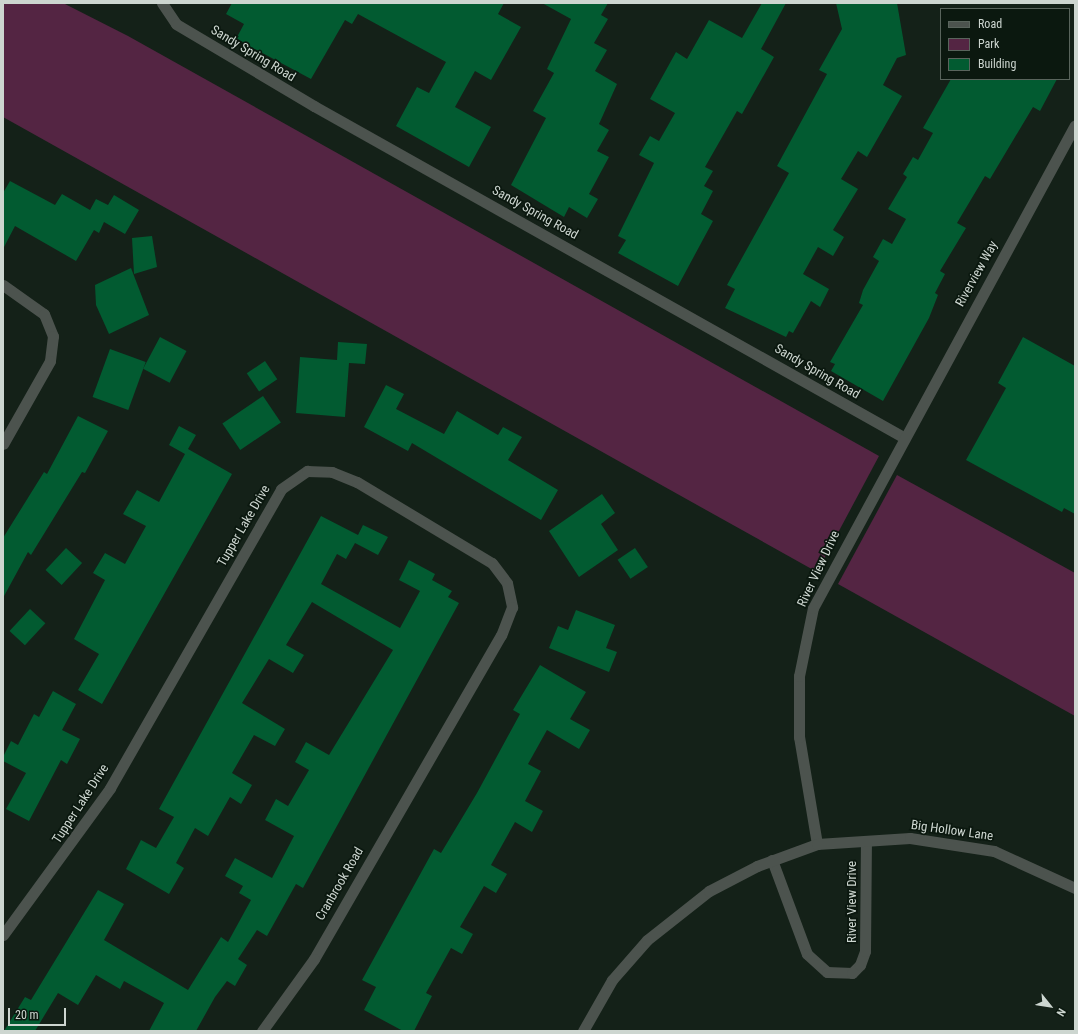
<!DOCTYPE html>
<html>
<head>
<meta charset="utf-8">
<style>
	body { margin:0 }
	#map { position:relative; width:1078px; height:1034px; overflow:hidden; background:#142118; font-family:"Roboto Condensed",sans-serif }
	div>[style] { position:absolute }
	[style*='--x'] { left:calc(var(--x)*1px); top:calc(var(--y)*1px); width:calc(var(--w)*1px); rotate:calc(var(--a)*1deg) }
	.green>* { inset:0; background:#542543 }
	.building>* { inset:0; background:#025b31; transform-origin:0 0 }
	.minor>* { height:11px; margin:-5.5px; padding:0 5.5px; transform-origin:5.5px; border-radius:5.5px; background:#4c534e }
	span { translate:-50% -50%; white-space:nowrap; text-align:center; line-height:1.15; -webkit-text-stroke:3.5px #0b180f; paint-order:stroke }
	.street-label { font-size:13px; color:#cdd6d0 }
	.frame { position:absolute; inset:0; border:4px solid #cdd6d0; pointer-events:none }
	.legend { position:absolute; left:940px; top:8px; width:130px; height:72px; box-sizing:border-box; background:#0b180f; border:1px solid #59645c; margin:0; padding:5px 7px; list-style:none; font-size:12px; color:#cdd6d0 }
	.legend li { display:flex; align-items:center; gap:8px; height:20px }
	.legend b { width:20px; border:1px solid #59645c }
	.north { position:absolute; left:1030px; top:986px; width:40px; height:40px; -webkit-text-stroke:3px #0b180f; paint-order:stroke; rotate:120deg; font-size:11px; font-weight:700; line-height:16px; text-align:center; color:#cdd6d0 }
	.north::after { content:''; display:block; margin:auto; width:14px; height:18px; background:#cdd6d0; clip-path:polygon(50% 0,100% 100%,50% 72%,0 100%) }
	.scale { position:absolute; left:8px; top:1008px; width:58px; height:18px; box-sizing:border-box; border:2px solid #cdd6d0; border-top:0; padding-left:5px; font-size:12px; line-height:14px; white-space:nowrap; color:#cdd6d0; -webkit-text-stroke:3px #0b180f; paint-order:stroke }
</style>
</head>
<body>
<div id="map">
	<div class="green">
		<i style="clip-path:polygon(3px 3px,63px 3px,128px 36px,879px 456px,817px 572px,3px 117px)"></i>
		<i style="clip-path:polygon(897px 475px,1075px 573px,1075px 716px,838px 584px)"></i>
	</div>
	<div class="building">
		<i style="clip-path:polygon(232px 3px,504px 3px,498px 14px,521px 27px,491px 80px,475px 71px,455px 107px,491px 127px,469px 167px,396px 126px,417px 87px,429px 93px,446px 62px,358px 14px,352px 24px,345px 20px,311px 79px,236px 39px,244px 24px,226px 14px)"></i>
		<i style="clip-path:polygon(542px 3px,608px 3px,601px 15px,608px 19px,594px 43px,607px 50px,595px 71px,617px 84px,599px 124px,609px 130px,597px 151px,609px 157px,589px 194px,598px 199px,587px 218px,569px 207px,564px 217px,511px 185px,546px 118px,533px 111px,554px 73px,547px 69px,571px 19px)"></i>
		<i style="clip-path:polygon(762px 3px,786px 3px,761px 49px,774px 57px,742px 114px,737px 111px,705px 167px,713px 171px,704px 186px,713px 191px,701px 214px,713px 221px,678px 286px,618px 253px,626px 240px,618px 236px,654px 163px,639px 155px,650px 136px,659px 141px,675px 113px,650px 99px,676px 52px,687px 59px,709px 20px,742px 38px)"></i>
		<i style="clip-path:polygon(836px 3px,897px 3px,906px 55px,897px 58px,883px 85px,902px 96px,867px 157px,858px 151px,841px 179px,858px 189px,833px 230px,844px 237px,833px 256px,818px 247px,803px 274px,829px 289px,820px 307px,811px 301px,793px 333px,789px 331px,786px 337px,725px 308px,735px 289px,727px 285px,789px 173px,777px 166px,827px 74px,819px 70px,842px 29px)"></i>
		<i style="clip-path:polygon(951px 79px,1057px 79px,1040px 111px,1033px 107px,990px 179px,985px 176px,957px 223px,966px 228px,940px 271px,945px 274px,935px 293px,938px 295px,929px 318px,883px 401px,831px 371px,835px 364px,830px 362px,863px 305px,859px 303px,863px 290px,879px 261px,873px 257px,883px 239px,892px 244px,906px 219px,888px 209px,907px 177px,903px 174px,913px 157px,918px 160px,933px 133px,923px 128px)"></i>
		<i style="clip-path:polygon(10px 181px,55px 205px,62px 194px,90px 210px,96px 199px,108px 205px,114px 195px,139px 210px,125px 234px,104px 222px,99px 233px,94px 230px,76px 261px,15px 226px,3px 249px,3px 193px)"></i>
		<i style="clip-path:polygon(152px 236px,157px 267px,134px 274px,132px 238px)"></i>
		<i style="clip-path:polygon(131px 268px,149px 315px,109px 334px,96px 305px,95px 285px)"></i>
		<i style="left:160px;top:337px;width:30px;height:36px;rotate:28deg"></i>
		<i style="clip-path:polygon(1023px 337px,1075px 366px,1075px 514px,1064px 508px,1062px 512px,966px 460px,1006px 388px,998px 383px)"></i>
		<i style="clip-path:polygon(338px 342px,367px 344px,365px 364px,349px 363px,345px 417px,296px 413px,300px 357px,337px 360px)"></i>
		<i style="left:110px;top:349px;width:38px;height:51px;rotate:20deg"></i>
		<i style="left:265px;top:361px;width:22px;height:22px;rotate:56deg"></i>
		<i style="clip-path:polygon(386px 385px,404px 394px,396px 409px,444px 434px,457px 411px,498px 435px,503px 427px,522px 437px,508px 460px,558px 490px,541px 520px,412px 443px,408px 451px,364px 427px)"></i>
		<i style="left:263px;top:396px;width:32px;height:49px;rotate:56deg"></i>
		<i style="clip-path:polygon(78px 416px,108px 431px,85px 473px,82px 472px,31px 555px,28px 552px,3px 598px,3px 538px,44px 472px,47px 474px)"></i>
		<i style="clip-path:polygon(179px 426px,196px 435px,188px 449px,232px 474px,102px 704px,78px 690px,99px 654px,74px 639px,105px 580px,93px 573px,105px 553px,125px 564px,146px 526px,123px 514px,137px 490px,159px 502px,185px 454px,169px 445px)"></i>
		<i style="clip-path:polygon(602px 494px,615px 513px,601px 524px,618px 550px,579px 577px,549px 531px)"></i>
		<i style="clip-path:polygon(321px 516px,358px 535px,363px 525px,388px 537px,378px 555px,355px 543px,346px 559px,337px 554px,321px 584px,400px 628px,420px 591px,399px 580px,409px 560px,435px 574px,432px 580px,452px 591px,448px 597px,459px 603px,303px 888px,296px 884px,267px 936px,257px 930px,238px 959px,247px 965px,235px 986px,227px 981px,215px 997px,196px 1031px,149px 1031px,164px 1003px,124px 981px,120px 989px,96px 975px,78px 1005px,58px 993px,35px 1031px,4px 1031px,25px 997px,31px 1000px,98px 890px,124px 904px,104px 940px,188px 990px,221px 937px,228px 942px,251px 900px,239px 893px,243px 886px,225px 876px,235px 858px,272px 878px,294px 836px,265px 820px,276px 799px,288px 806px,309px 770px,295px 762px,306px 742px,329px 755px,393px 650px,312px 602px,286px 645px,304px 655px,293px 673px,269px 659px,242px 703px,285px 729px,275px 746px,254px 735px,232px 773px,252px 785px,241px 804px,230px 797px,208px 836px,195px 828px,176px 863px,184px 868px,169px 894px,126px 869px,141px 840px,156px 848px,174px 817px,159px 809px)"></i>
		<i style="left:66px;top:548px;width:22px;height:30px;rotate:43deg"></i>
		<i style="left:635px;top:548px;width:23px;height:21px;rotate:56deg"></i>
		<i style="left:30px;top:609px;width:21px;height:30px;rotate:43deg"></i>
		<i style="clip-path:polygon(576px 610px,615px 625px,606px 648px,617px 652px,609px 672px,549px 648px,558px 626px,568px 630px)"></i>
		<i style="clip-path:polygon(540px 665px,586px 692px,570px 719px,590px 730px,579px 749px,547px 730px,528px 764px,541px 771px,525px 801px,543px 811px,532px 832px,515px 822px,491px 865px,507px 874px,496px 893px,484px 886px,460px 927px,473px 934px,462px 954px,451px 948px,426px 993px,432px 996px,414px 1031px,403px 1031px,364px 1010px,376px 987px,362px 980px,434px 849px,441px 853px,477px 793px,520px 714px,513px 710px)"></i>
		<i style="clip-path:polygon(53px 691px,76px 704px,62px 730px,80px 739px,67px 764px,61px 760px,29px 821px,6px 809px,26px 773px,3px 761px,3px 757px,11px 741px,18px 745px,34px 714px,39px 717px)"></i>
	</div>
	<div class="minor">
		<i style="--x:162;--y:3;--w:25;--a:56"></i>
		<i style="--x:176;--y:24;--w:161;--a:30.7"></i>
		<i style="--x:314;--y:106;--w:676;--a:29.33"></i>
		<i style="--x:3;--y:285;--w:50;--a:35.3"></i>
		<i style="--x:44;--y:314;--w:24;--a:68"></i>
		<i style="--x:53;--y:336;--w:25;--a:97"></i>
		<i style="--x:50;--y:361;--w:95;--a:119.5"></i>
		<i style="--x:817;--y:844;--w:109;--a:-99.5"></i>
		<i style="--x:799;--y:737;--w:61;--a:-90"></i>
		<i style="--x:799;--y:676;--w:69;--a:-78.4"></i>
		<i style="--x:813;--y:608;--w:549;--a:-61.52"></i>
		<i style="--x:772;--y:860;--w:100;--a:69.6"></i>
		<i style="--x:807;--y:954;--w:27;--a:42"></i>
		<i style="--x:827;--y:972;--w:25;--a:2"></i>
		<i style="--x:852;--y:973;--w:11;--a:-45"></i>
		<i style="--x:860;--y:965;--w:15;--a:-70"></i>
		<i style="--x:865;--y:951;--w:110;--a:-89.5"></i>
		<i style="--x:3;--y:935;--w:182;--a:-53.9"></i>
		<i style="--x:110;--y:788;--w:344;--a:-60.2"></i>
		<i style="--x:281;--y:489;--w:32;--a:-35"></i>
		<i style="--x:307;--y:471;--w:25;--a:2"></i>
		<i style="--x:332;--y:472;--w:27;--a:22"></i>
		<i style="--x:357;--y:482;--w:157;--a:31"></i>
		<i style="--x:492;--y:563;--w:25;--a:53"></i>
		<i style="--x:507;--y:583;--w:25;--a:78"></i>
		<i style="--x:512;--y:607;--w:30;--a:111"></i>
		<i style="--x:501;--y:635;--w:374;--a:120"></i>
		<i style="--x:314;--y:959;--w:89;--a:125.8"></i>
		<i style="--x:583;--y:1031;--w:59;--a:-60.4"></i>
		<i style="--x:612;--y:980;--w:53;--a:-48.8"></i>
		<i style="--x:647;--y:940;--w:79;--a:-38.3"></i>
		<i style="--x:709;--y:891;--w:54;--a:-27.5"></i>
		<i style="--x:757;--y:866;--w:64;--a:-20.1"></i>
		<i style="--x:817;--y:844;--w:93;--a:-3.7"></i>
		<i style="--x:910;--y:838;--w:85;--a:8.8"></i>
		<i style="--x:994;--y:851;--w:89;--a:24.6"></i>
	</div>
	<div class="street-label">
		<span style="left:253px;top:54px;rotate:31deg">Sandy Spring Road</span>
		<span style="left:535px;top:213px;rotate:29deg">Sandy Spring Road</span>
		<span style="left:977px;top:274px;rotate:-61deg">Riverview Way</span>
		<span style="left:817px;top:372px;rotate:30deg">Sandy Spring Road</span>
		<span style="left:244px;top:526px;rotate:-60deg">Tupper Lake Drive</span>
		<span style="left:819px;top:569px;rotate:-65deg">River View Drive</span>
		<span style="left:81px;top:804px;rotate:-57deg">Tupper Lake Drive</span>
		<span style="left:952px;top:831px;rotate:8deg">Big Hollow Lane</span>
		<span style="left:340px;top:884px;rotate:-60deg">Cranbrook Road</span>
		<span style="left:852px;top:902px;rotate:-90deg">River View Drive</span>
	</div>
	<div class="frame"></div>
	<ul class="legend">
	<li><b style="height:5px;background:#4c534e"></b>Road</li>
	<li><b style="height:11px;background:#542543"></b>Park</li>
	<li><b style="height:11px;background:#025b31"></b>Building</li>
	</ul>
	<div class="north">N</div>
	<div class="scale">20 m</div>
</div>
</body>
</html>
